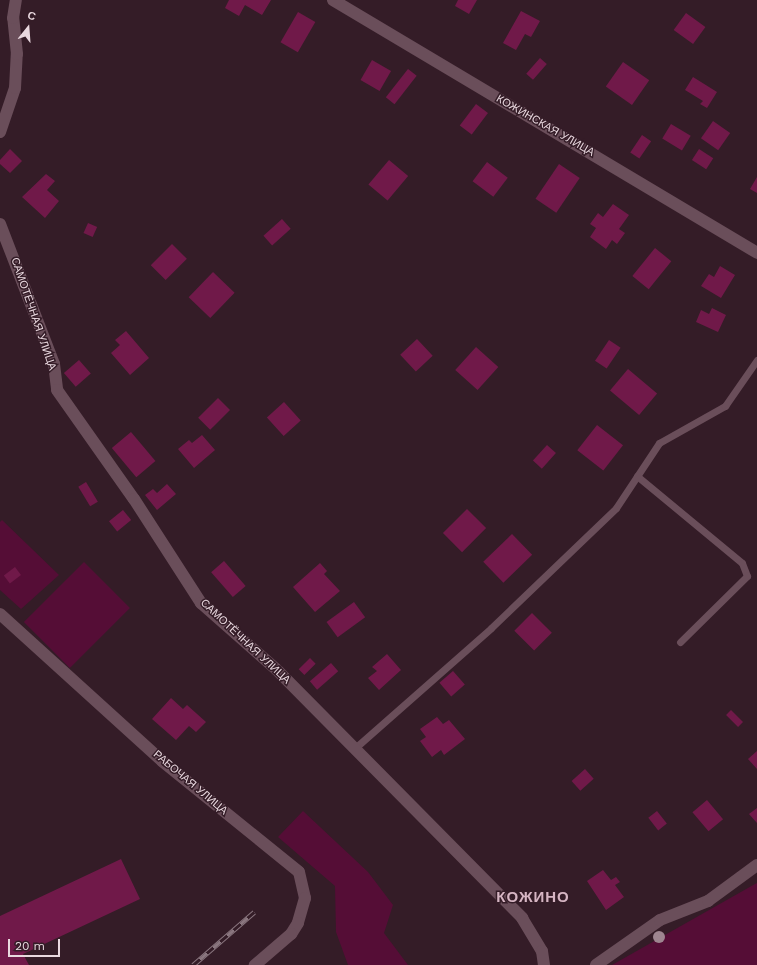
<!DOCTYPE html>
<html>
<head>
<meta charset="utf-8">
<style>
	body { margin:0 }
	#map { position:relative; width:757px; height:965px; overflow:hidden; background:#341c27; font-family:"Work Sans",sans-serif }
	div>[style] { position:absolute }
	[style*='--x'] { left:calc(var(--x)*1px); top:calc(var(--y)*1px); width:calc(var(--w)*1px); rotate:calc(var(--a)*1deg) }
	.green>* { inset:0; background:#550d36; transform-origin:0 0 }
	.building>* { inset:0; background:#701949; transform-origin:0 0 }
	.service>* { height:7px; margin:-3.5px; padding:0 3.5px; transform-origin:3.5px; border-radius:3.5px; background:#6a4e5a }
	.minor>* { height:12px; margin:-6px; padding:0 6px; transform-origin:6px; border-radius:6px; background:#6a4e5a }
	.rail>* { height:4.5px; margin-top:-2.25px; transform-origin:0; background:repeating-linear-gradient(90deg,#341c27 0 9px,#8a767f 0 18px); box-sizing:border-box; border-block:1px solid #8a767f }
	.trees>* { width:12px; height:12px; margin:-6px; border-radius:50%; background:#9e8590 }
	span { translate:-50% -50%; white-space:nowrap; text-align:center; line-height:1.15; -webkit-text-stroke:3px #341c27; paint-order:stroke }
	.street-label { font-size:11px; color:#e9d8df }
	.district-label { font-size:15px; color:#d6b5c3; font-weight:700; letter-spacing:1px }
	.north { position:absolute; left:8px; top:8px; width:40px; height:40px; -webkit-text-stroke:3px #341c27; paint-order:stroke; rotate:17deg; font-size:11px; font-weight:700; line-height:16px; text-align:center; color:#e9d8df }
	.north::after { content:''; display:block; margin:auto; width:14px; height:18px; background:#e9d8df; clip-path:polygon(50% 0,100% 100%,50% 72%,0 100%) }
	.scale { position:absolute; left:8px; top:939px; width:52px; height:18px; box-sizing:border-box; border:2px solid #e9d8df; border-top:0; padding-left:5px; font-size:12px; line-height:14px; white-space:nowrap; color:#e9d8df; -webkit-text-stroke:3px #341c27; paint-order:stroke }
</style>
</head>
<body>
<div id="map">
	<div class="green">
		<i style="clip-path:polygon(2px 520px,59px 575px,21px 609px,0 590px,0 522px)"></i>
		<i style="left:84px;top:562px;width:65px;height:85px;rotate:45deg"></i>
		<i style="clip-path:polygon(303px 811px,368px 872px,393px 905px,384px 933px,408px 965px,348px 965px,336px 932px,335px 886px,278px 837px)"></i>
		<i style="clip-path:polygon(757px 883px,757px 965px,612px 965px,755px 884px)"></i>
	</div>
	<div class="building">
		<i style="clip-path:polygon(229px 0,271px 0,262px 15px,245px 5px,239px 16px,225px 8px)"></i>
		<i style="clip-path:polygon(458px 0,477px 0,469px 14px,455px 6px)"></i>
		<i style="clip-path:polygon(521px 11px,540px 21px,531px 37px,525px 34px,516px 50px,503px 43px)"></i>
		<i style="left:298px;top:12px;width:20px;height:35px;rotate:30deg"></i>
		<i style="left:686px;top:13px;width:24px;height:21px;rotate:36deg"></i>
		<i style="left:540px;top:58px;width:9px;height:21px;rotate:41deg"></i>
		<i style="left:372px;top:60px;width:22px;height:23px;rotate:30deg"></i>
		<i style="left:623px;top:62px;width:32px;height:30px;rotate:35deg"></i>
		<i style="left:408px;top:69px;width:11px;height:36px;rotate:38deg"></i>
		<i style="clip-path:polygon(693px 77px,717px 92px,707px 108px,700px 104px,703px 101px,685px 90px)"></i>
		<i style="left:476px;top:104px;width:15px;height:27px;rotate:37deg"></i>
		<i style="left:713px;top:121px;width:21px;height:21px;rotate:35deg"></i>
		<i style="left:671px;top:124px;width:23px;height:17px;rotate:31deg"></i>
		<i style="left:642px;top:135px;width:11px;height:21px;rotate:34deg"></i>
		<i style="clip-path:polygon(10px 149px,22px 161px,10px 173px,0 164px,0 160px)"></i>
		<i style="left:699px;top:149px;width:17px;height:13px;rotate:33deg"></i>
		<i style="left:389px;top:160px;width:25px;height:32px;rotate:40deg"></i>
		<i style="left:487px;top:162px;width:26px;height:24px;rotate:37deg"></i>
		<i style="left:559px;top:164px;width:25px;height:42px;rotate:34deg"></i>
		<i style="clip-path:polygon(46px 174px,55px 181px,47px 190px,59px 201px,45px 218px,22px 197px)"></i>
		<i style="clip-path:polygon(757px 177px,757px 193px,750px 189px)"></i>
		<i style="clip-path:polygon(613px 204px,629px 215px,619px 229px,625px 233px,617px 244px,612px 240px,606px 249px,590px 237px,596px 228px,590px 224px,598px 213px,603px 217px)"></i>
		<i style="left:282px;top:219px;width:13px;height:25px;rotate:48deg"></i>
		<i style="left:88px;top:223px;width:10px;height:11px;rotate:24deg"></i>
		<i style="left:172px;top:244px;width:21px;height:30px;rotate:45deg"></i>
		<i style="left:655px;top:248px;width:21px;height:36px;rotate:39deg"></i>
		<i style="clip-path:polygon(720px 266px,735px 275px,721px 298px,701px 286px,709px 274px,714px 277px)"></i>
		<i style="left:213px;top:272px;width:30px;height:35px;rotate:44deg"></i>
		<i style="clip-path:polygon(712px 308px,726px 315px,718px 332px,696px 322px,701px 310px,709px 314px)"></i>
		<i style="clip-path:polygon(126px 331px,149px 358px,130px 375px,111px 353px,120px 345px,115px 340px)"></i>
		<i style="left:417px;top:339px;width:23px;height:23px;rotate:47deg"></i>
		<i style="left:609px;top:340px;width:14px;height:25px;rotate:34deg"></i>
		<i style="left:476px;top:347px;width:30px;height:31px;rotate:42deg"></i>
		<i style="left:79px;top:360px;width:18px;height:20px;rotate:49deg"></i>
		<i style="left:628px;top:369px;width:38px;height:28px;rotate:40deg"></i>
		<i style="left:218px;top:398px;width:17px;height:28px;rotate:45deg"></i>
		<i style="left:284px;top:402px;width:25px;height:23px;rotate:48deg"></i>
		<i style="left:597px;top:425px;width:33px;height:32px;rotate:38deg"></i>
		<i style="left:131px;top:432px;width:38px;height:25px;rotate:50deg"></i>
		<i style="clip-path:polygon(202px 435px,215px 450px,194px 468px,178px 449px,189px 440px,192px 443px)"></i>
		<i style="left:547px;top:445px;width:12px;height:21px;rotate:42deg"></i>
		<i style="left:86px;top:482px;width:23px;height:9px;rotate:59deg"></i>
		<i style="clip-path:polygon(167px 484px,176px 494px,157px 510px,145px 495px,153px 489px,157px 493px)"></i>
		<i style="left:467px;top:509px;width:27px;height:34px;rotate:45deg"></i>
		<i style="left:123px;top:510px;width:13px;height:18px;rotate:51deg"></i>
		<i style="left:512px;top:534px;width:29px;height:40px;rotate:46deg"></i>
		<i style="left:224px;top:561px;width:33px;height:17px;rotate:49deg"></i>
		<i style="clip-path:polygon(320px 563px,327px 571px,324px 574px,340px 591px,315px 612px,293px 587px)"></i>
		<i style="left:15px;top:567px;width:10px;height:14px;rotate:53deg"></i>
		<i style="left:354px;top:602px;width:19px;height:34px;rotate:54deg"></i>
		<i style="left:532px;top:613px;width:28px;height:25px;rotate:45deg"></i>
		<i style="clip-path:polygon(387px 654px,401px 670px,379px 690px,368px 678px,377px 671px,372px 667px)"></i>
		<i style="left:310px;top:658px;width:8px;height:16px;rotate:45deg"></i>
		<i style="left:331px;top:663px;width:11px;height:28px;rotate:49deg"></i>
		<i style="left:453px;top:671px;width:18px;height:18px;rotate:49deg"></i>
		<i style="clip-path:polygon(171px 698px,183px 709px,187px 705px,206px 722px,196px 732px,189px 726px,176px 740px,152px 719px)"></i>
		<i style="left:731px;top:710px;width:17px;height:7px;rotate:45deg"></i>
		<i style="clip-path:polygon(437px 717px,443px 724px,449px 720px,465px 739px,444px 755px,441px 750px,432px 757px,420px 741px,426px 737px,420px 729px)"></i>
		<i style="clip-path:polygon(757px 751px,757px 769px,748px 759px)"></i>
		<i style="left:585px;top:769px;width:13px;height:18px;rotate:48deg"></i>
		<i style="left:707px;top:800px;width:25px;height:19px;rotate:50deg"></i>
		<i style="clip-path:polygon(757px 808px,757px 823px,749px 814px)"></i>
		<i style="left:657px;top:811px;width:16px;height:11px;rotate:52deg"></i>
		<i style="clip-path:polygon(121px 859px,140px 899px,23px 954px,29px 965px,0 965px,0 916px)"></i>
		<i style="clip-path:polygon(603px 870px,611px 880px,616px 877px,620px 882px,615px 885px,624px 897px,606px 910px,587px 881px)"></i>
	</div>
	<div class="service">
		<i style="--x:637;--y:476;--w:136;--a:39.6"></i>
		<i style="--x:742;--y:563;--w:14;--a:69"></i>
		<i style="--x:747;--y:576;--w:94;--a:135.4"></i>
		<i style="--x:355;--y:748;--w:181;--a:-41.4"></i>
		<i style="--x:491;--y:628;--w:173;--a:-43.8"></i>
		<i style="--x:616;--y:508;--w:78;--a:-56.5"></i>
		<i style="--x:659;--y:443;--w:76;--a:-29.3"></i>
		<i style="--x:725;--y:406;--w:56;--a:-55.2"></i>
	</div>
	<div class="minor">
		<i style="--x:333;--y:0;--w:494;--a:30.8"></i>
		<i style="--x:0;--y:132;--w:46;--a:-71.2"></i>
		<i style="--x:15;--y:88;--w:34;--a:-87"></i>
		<i style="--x:17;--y:54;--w:36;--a:-96"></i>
		<i style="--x:13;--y:18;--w:18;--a:-81"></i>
		<i style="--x:0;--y:224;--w:150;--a:68.9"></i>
		<i style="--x:54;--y:364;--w:26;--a:83"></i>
		<i style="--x:57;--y:390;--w:133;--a:54.8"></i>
		<i style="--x:134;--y:499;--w:124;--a:57.2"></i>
		<i style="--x:201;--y:603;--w:101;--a:41.4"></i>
		<i style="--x:277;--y:670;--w:349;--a:45.3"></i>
		<i style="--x:522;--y:918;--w:39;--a:59"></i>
		<i style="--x:542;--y:951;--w:14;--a:82"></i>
		<i style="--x:0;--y:614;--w:219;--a:42.2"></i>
		<i style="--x:162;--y:761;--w:176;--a:39"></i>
		<i style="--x:299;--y:872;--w:27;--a:77"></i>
		<i style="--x:305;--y:898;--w:26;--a:106"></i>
		<i style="--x:298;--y:923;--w:13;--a:122"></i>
		<i style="--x:291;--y:934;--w:48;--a:139.3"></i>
		<i style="--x:596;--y:965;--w:78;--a:-35.1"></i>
		<i style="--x:660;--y:920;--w:52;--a:-21.6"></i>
		<i style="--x:708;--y:901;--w:61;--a:-36.3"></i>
	</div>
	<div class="rail">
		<i style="--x:193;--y:965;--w:81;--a:-41"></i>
	</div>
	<div class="trees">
		<i style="left:659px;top:937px"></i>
	</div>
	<div class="street-label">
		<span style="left:545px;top:126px;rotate:30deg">КОЖИНСКАЯ УЛИЦА</span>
		<span style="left:33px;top:314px;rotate:71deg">САМОТЁЧНАЯ УЛИЦА</span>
		<span style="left:245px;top:642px;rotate:43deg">САМОТЁЧНАЯ УЛИЦА</span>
		<span style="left:190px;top:783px;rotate:40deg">РАБОЧАЯ УЛИЦА</span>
	</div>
	<div class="district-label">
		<span style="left:533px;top:898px">КОЖИНО</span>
	</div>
	<div class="north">С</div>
	<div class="scale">20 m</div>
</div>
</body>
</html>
